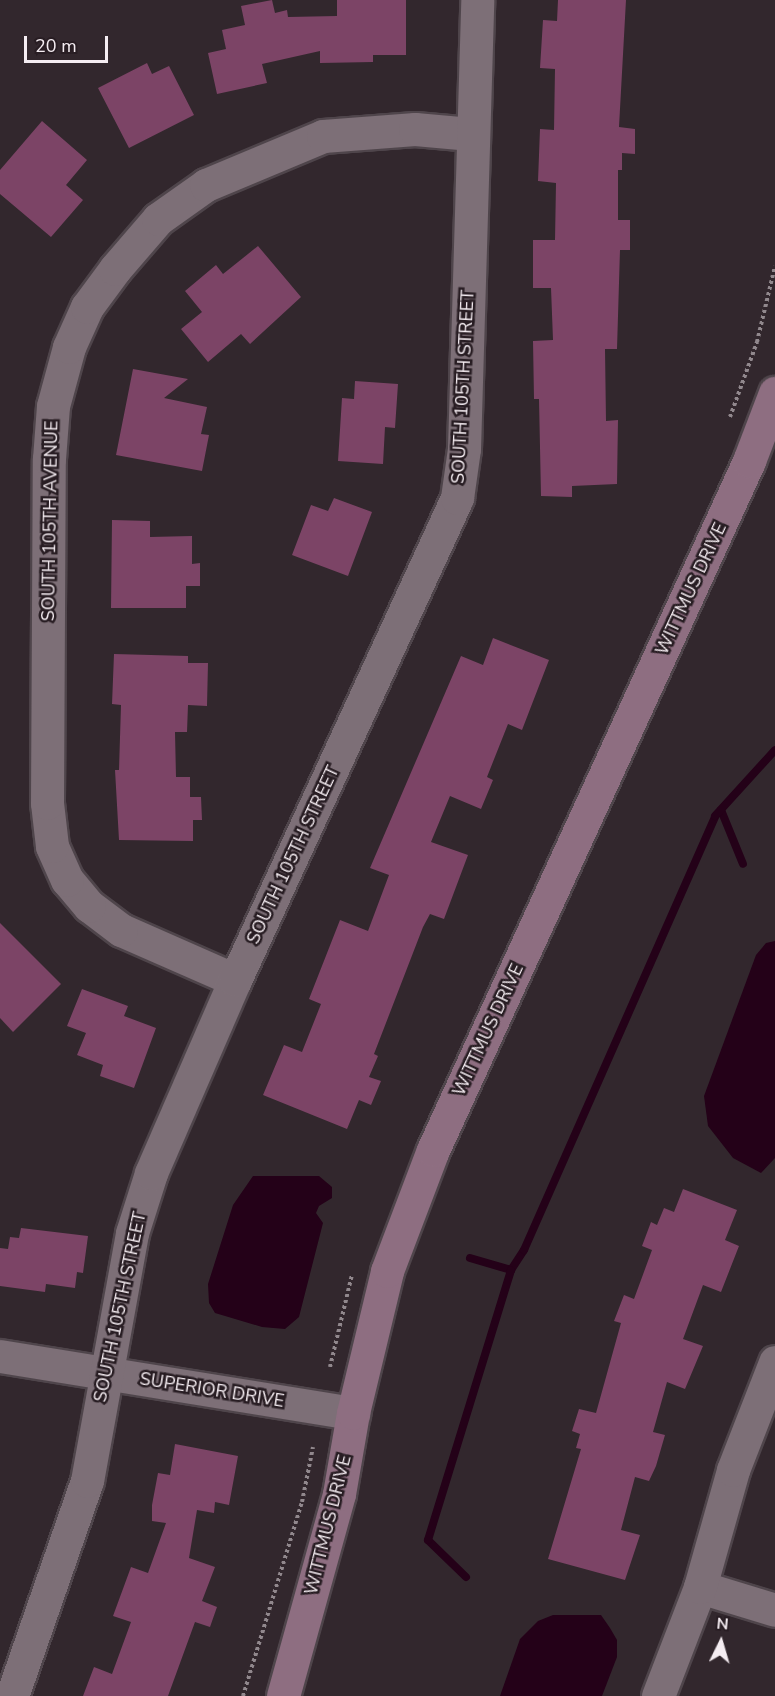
<!DOCTYPE html>
<html>
<head>
<meta charset="utf-8">
<style>
	body { margin:0 }
	#map { position:relative; width:775px; height:1696px; overflow:hidden; background:#32272d; font-family:"Nunito Sans",sans-serif }
	div>[style] { position:absolute }
	[style*='--x'] { left:calc(var(--x)*1px); top:calc(var(--y)*1px); width:calc(var(--w)*1px); rotate:calc(var(--a)*1deg) }
	.water>* { inset:0; background:#240118 }
	.stream>* { height:8px; margin:-4px; padding:0 4px; transform-origin:4px; border-radius:4px; background:#240118 }
	.building>* { inset:0; background:#7c4466 }
	.path>* { height:4px; margin-top:-2px; transform-origin:0; background:repeating-linear-gradient(90deg,#91888d 0 3px,transparent 0 6px) }
	.roads { filter:drop-shadow(2px 0 #4f454b) drop-shadow(-2px 0 #4f454b) drop-shadow(0 2px #4f454b) drop-shadow(0 -2px #4f454b) }
	.street>* { height:33px; margin:-16.5px; padding:0 16.5px; transform-origin:16.5px; border-radius:16.5px; background:#7d6f77 }
	.secondary>* { height:33px; margin:-16.5px; padding:0 16.5px; transform-origin:16.5px; border-radius:16.5px; background:#8e6e81 }
	span { translate:-50% -50%; white-space:nowrap; text-align:center; line-height:1.15; -webkit-text-stroke:5px #281d23; paint-order:stroke }
	.street-label { font-size:18px; color:#f5edf2 }
	.north { position:absolute; left:691px; top:1612px; width:60px; height:60px; -webkit-text-stroke:4px #281d23; paint-order:stroke; rotate:5deg; font-size:16px; font-weight:700; line-height:24px; text-align:center; color:#f5edf2 }
	.north::after { content:''; display:block; margin:auto; width:21px; height:27px; background:#f5edf2; clip-path:polygon(50% 0,100% 100%,50% 72%,0 100%) }
	.scale { position:absolute; left:24px; top:36px; width:84px; height:27px; box-sizing:border-box; border:3px solid #f5edf2; border-top:0; padding-left:8px; font-size:18px; line-height:21px; white-space:nowrap; color:#f5edf2; -webkit-text-stroke:4px #281d23; paint-order:stroke }
</style>
</head>
<body>
<div id="map">
	<div class="water">
		<i style="clip-path:polygon(775px 941px,775px 1158px,761px 1173px,733px 1158px,708px 1126px,704px 1096px,756px 955px,766px 943px)"></i>
		<i style="clip-path:polygon(253px 1176px,319px 1176px,332px 1187px,332px 1198px,319px 1206px,316px 1213px,323px 1223px,299px 1317px,285px 1329px,262px 1327px,215px 1313px,209px 1303px,208px 1284px,233px 1205px)"></i>
		<i style="clip-path:polygon(553px 1615px,601px 1615px,610px 1628px,617px 1640px,617px 1657px,602px 1696px,500px 1696px,520px 1639px,538px 1621px)"></i>
	</div>
	<div class="stream">
		<i style="--x:721;--y:810;--w:58;--a:67.8"></i>
		<i style="--x:470;--y:1258;--w:43;--a:16.3"></i>
		<i style="--x:511;--y:1270;--w:24;--a:-57"></i>
		<i style="--x:524;--y:1250;--w:474;--a:-66.2"></i>
		<i style="--x:715;--y:816;--w:89;--a:-47.7"></i>
		<i style="--x:466;--y:1577;--w:53;--a:-135.8"></i>
		<i style="--x:428;--y:1540;--w:282;--a:-72.9"></i>
	</div>
	<div class="building">
		<i style="clip-path:polygon(272px 0,275px 13px,287px 10px,288px 17px,337px 16px,337px 0,406px 0,406px 55px,373px 55px,373px 62px,320px 63px,320px 51px,262px 64px,267px 83px,217px 94px,208px 53px,226px 49px,222px 30px,245px 25px,241px 6px)"></i>
		<i style="clip-path:polygon(558px 0,626px 0,619px 127px,635px 129px,635px 154px,622px 153px,622px 170px,618px 170px,618px 220px,630px 220px,630px 250px,620px 250px,617px 349px,605px 349px,606px 421px,618px 420px,617px 484px,572px 486px,572px 497px,541px 496px,539px 399px,534px 399px,533px 341px,553px 340px,551px 288px,533px 288px,533px 240px,555px 240px,556px 183px,538px 181px,540px 129px,554px 130px,555px 69px,540px 68px,543px 20px,557px 21px)"></i>
		<i style="clip-path:polygon(147px 63px,152px 74px,169px 66px,194px 115px,129px 148px,98px 88px)"></i>
		<i style="clip-path:polygon(42px 121px,87px 160px,66px 185px,83px 200px,51px 237px,0 194px,0 170px)"></i>
		<i style="clip-path:polygon(258px 246px,301px 297px,250px 344px,241px 334px,208px 362px,181px 329px,202px 312px,185px 291px,216px 265px,223px 274px)"></i>
		<i style="clip-path:polygon(133px 369px,188px 379px,164px 398px,207px 407px,201px 434px,209px 435px,202px 471px,116px 455px)"></i>
		<i style="clip-path:polygon(355px 381px,398px 384px,395px 428px,385px 427px,383px 464px,338px 461px,342px 398px,354px 399px)"></i>
		<i style="clip-path:polygon(334px 498px,372px 512px,348px 576px,292px 555px,311px 505px,328px 511px)"></i>
		<i style="clip-path:polygon(112px 520px,150px 521px,150px 537px,192px 536px,192px 564px,200px 563px,200px 586px,186px 586px,186px 608px,111px 608px)"></i>
		<i style="clip-path:polygon(493px 638px,549px 660px,522px 730px,508px 724px,487px 777px,493px 780px,481px 809px,450px 796px,431px 842px,468px 855px,444px 919px,430px 914px,423px 927px,374px 1054px,378px 1056px,369px 1077px,381px 1081px,371px 1105px,359px 1100px,347px 1129px,263px 1095px,284px 1045px,302px 1052px,321px 1004px,309px 999px,340px 920px,368px 931px,389px 875px,370px 868px,461px 656px,483px 665px)"></i>
		<i style="clip-path:polygon(114px 654px,188px 656px,188px 663px,208px 663px,207px 706px,188px 705px,187px 732px,175px 732px,176px 777px,190px 777px,190px 797px,201px 797px,202px 820px,193px 820px,193px 841px,119px 840px,115px 770px,119px 770px,121px 705px,112px 704px)"></i>
		<i style="clip-path:polygon(0 923px,61px 984px,13px 1032px,0 1018px)"></i>
		<i style="clip-path:polygon(82px 989px,128px 1006px,124px 1016px,156px 1028px,134px 1088px,100px 1076px,103px 1065px,77px 1055px,86px 1033px,67px 1026px)"></i>
		<i style="clip-path:polygon(683px 1189px,737px 1210px,725px 1240px,739px 1246px,721px 1292px,703px 1285px,683px 1339px,703px 1346px,685px 1389px,667px 1382px,653px 1432px,665px 1435px,656px 1466px,649px 1481px,635px 1477px,621px 1530px,640px 1535px,625px 1580px,548px 1559px,581px 1449px,576px 1448px,580px 1434px,572px 1431px,579px 1409px,596px 1413px,621px 1323px,614px 1321px,624px 1295px,634px 1299px,652px 1250px,642px 1246px,651px 1222px,657px 1225px,664px 1208px,674px 1212px)"></i>
		<i style="clip-path:polygon(21px 1228px,88px 1236px,83px 1273px,77px 1272px,75px 1288px,46px 1284px,45px 1292px,0 1286px,0 1248px,8px 1249px,10px 1237px,19px 1238px)"></i>
		<i style="clip-path:polygon(175px 1444px,238px 1456px,229px 1505px,215px 1502px,214px 1513px,197px 1510px,189px 1558px,215px 1567px,202px 1601px,217px 1607px,210px 1627px,195px 1622px,168px 1696px,83px 1696px,94px 1667px,112px 1674px,131px 1622px,113px 1616px,131px 1567px,148px 1573px,166px 1523px,152px 1521px,152px 1505px,158px 1473px,170px 1475px)"></i>
	</div>
	<div class="path">
		<i style="--x:730;--y:417;--w:80;--a:-70.2"></i>
		<i style="--x:757;--y:342;--w:78;--a:-76.7"></i>
		<i style="--x:330;--y:1367;--w:95;--a:-76.6"></i>
		<i style="--x:243;--y:1696;--w:203;--a:-73.1"></i>
		<i style="--x:302;--y:1502;--w:56;--a:-78.7"></i>
	</div>
	<div class="roads">
		<div class="street">
			<i style="--x:235;--y:980;--w:124;--a:-156.3"></i>
			<i style="--x:121;--y:930;--w:40;--a:-143"></i>
			<i style="--x:89;--y:906;--w:34;--a:-130"></i>
			<i style="--x:67;--y:880;--w:37;--a:-114"></i>
			<i style="--x:52;--y:846;--w:43;--a:-96.6"></i>
			<i style="--x:47;--y:803;--w:344;--a:-89.7"></i>
			<i style="--x:49;--y:459;--w:53;--a:-85.7"></i>
			<i style="--x:53;--y:406;--w:61;--a:-74.8"></i>
			<i style="--x:69;--y:347;--w:44;--a:-65.8"></i>
			<i style="--x:87;--y:307;--w:47;--a:-53.6"></i>
			<i style="--x:115;--y:269;--w:66;--a:-49.3"></i>
			<i style="--x:158;--y:219;--w:59;--a:-35.3"></i>
			<i style="--x:206;--y:185;--w:127;--a:-22.7"></i>
			<i style="--x:323;--y:136;--w:92;--a:-4.4"></i>
			<i style="--x:415;--y:129;--w:56;--a:5.1"></i>
			<i style="--x:0;--y:1356;--w:358;--a:9.2"></i>
			<i style="--x:700;--y:1587;--w:78;--a:17"></i>
			<i style="--x:12;--y:1696;--w:228;--a:-70.8"></i>
			<i style="--x:87;--y:1481;--w:252;--a:-79.7"></i>
			<i style="--x:132;--y:1233;--w:63;--a:-72.4"></i>
			<i style="--x:151;--y:1173;--w:210;--a:-66.5"></i>
			<i style="--x:235;--y:980;--w:531;--a:-65.27"></i>
			<i style="--x:457;--y:498;--w:49;--a:-81.9"></i>
			<i style="--x:464;--y:449;--w:449;--a:-88.3"></i>
			<i style="--x:658;--y:1696;--w:117;--a:-68.9"></i>
			<i style="--x:700;--y:1587;--w:122;--a:-74.2"></i>
			<i style="--x:733;--y:1470;--w:116;--a:-68.7"></i>
		</div>
		<div class="secondary">
			<i style="--x:283;--y:1696;--w:210;--a:-74.5"></i>
			<i style="--x:339;--y:1494;--w:82;--a:-80.2"></i>
			<i style="--x:353;--y:1413;--w:146;--a:-76.5"></i>
			<i style="--x:387;--y:1271;--w:129;--a:-69.2"></i>
			<i style="--x:433;--y:1150;--w:758;--a:-65.36"></i>
			<i style="--x:749;--y:461;--w:73;--a:-69.1"></i>
		</div>
	</div>
	<div class="street-label">
		<span style="left:463px;top:387px;rotate:-87deg">SOUTH 105TH STREET</span>
		<span style="left:50px;top:521px;rotate:-89deg">SOUTH 105TH AVENUE</span>
		<span style="left:691px;top:589px;rotate:-65deg">WITTMUS DRIVE</span>
		<span style="left:293px;top:855px;rotate:-65deg">SOUTH 105TH STREET</span>
		<span style="left:488px;top:1030px;rotate:-65deg">WITTMUS DRIVE</span>
		<span style="left:120px;top:1307px;rotate:-78deg">SOUTH 105TH STREET</span>
		<span style="left:212px;top:1390px;rotate:9deg">SUPERIOR DRIVE</span>
		<span style="left:328px;top:1525px;rotate:-76deg">WITTMUS DRIVE</span>
	</div>
	<div class="north">N</div>
	<div class="scale">20 m</div>
</div>
</body>
</html>
